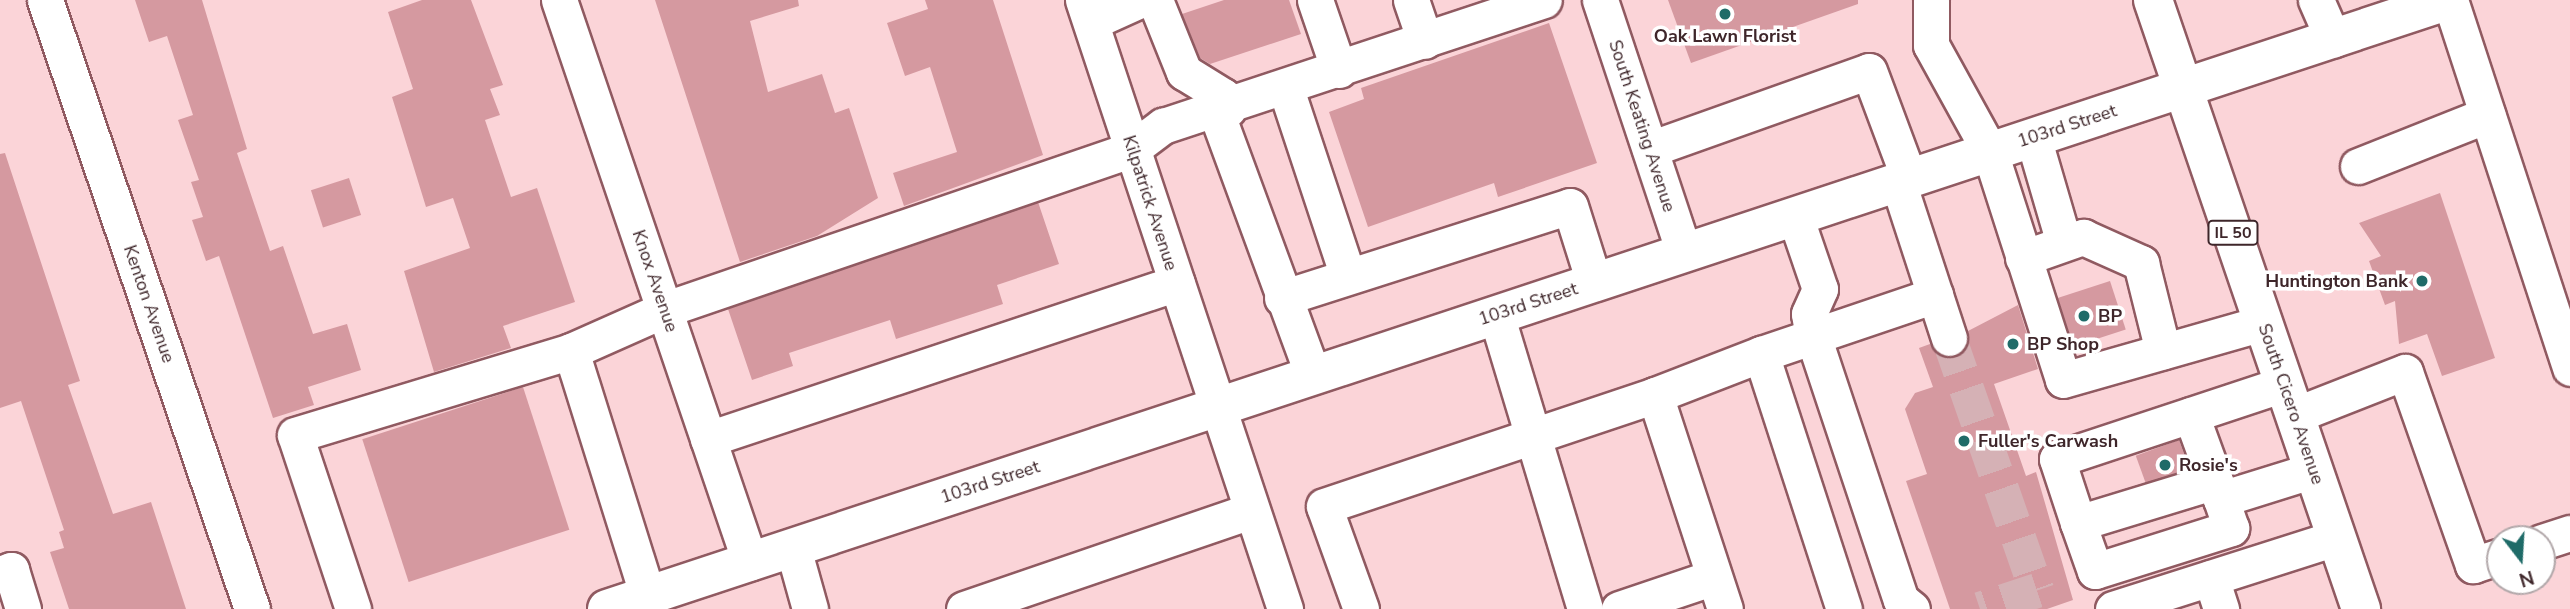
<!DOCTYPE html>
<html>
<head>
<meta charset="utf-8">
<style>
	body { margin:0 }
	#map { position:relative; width:2570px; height:609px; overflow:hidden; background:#fbd4d8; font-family:"Nunito Sans",sans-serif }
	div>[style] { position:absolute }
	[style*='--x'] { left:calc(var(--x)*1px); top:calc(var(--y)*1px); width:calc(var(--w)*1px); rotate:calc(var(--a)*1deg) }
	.building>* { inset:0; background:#d599a0; transform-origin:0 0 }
	.minor-tunnel>* { height:35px; margin-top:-17.5px; transform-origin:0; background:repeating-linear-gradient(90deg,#d5b1b5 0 35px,transparent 0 53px) }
	.roads { filter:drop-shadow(2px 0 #905a61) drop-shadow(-2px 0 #905a61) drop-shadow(0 2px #905a61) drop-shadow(0 -2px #905a61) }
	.minor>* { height:35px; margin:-17.5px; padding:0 17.5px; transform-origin:17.5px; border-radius:17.5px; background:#fff }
	.major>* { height:38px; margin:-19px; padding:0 19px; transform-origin:19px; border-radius:19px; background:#fff }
	.dots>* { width:19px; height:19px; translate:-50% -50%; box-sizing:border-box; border:4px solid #fff; border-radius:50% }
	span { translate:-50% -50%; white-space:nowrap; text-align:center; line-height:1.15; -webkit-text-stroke:7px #fff; paint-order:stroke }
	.shield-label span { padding:2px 5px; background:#fff; border:2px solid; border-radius:5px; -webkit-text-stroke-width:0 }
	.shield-label { font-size:16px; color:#3e262a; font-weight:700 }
	.poi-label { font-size:18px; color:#3e262a; font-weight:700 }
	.right { translate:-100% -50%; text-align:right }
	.left { translate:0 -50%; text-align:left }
	.street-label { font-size:18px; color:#3e262a }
	.north { position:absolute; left:2486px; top:525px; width:70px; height:70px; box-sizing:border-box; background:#fff; border:2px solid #b2a8aa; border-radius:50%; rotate:163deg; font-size:19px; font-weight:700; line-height:28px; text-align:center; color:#3e262a }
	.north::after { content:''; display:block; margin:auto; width:24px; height:32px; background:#1f6b68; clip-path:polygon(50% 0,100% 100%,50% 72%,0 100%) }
</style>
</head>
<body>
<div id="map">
	<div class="building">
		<i style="clip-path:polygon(135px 0,202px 0,247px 149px,237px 153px,270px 251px,283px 246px,313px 334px,347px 324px,361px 370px,308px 387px,314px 405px,273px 418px,219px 256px,206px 261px,192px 220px,203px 217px,191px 182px,199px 180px,178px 120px,193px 115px,167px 36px,149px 42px)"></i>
		<i style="clip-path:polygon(422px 0,471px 0,503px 85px,490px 89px,500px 115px,485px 120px,511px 197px,537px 188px,575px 302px,503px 326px,511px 348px,434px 372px,404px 271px,470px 248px,453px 198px,426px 207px,392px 97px,413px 89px,388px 12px)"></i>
		<i style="clip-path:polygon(655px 0,798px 0,799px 6px,750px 21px,768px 92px,822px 74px,835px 113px,849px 108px,878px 198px,817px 236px,740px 262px)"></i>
		<i style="clip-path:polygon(925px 0,993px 0,1043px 155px,904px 206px,893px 173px,957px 152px,930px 67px,905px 76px,887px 23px,928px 9px)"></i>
		<i style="clip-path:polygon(1224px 0,1289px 0,1301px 34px,1210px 64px,1200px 58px,1182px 14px)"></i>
		<i style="clip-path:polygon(1668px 0,1858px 0,1858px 4px,1691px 63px)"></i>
		<i style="clip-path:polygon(1549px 23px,1597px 163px,1498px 197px,1494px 183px,1368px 227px,1329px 112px,1364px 99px,1361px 88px)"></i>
		<i style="clip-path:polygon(5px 153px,80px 381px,68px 385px,113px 514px,151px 502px,186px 609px,69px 609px,50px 552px,64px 548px,59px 532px,64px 530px,21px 401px,0 408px,0 154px)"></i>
		<i style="left:349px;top:178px;width:39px;height:40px;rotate:72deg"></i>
		<i style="clip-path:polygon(2440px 193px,2495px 358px,2442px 376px,2427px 334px,2399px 344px,2395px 301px,2385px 305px,2369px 261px,2381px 256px,2359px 223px)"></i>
		<i style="clip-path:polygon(1038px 202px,1059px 264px,997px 285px,1003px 304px,896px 339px,890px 320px,789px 353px,793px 366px,752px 380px,728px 309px)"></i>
		<i style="left:2110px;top:281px;width:51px;height:55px;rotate:72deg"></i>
		<i style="clip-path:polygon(2018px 305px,2038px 369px,1994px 384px,2026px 476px,2036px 472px,2073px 600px,2047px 609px,1950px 609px,1906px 481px,1927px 474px,1905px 409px,1915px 393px,1933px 387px,1919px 348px,1930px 344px,1944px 357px,1956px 357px,1968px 343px,1968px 331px)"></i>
		<i style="left:523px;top:387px;width:150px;height:169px;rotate:72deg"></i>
		<i style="left:2179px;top:440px;width:30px;height:46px;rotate:70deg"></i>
	</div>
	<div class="minor-tunnel">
		<i style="--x:1949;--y:338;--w:267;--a:70.8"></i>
		<i style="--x:2037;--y:590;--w:60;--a:161.6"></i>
	</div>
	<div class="roads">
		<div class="minor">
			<i style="--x:45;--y:0;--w:643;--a:71.23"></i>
			<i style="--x:559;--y:0;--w:594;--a:71.23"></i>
			<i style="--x:1083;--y:0;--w:642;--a:71.65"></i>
			<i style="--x:1155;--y:0;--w:78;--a:68.1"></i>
			<i style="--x:1184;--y:72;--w:46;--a:31.6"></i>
			<i style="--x:1223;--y:96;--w:14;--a:69"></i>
			<i style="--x:1315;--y:0;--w:74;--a:71.1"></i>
			<i style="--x:1411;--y:0;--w:43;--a:71.1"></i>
			<i style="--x:1600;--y:0;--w:266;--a:71.6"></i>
			<i style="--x:1931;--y:0;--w:45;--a:90"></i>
			<i style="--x:1931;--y:45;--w:122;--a:61.1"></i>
			<i style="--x:1990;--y:152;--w:239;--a:72.2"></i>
			<i style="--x:2063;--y:380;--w:208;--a:-15.9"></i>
			<i style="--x:2316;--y:0;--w:43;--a:66.4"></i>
			<i style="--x:2450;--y:0;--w:387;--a:71.9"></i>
			<i style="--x:1091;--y:22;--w:54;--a:-24.2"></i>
			<i style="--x:1286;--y:89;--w:197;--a:71.7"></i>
			<i style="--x:1215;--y:109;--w:283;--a:69.8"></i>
			<i style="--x:2033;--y:137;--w:110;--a:73.7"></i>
			<i style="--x:1650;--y:149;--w:232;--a:-19.6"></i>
			<i style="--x:1869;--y:71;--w:114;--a:69.5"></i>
			<i style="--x:2358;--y:166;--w:139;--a:-21.6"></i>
			<i style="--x:1898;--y:182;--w:164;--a:71.9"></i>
			<i style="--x:1795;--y:216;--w:77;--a:71.1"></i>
			<i style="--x:1820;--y:289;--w:27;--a:114"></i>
			<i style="--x:1809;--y:314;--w:22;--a:80"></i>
			<i style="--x:1813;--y:336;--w:278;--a:71.6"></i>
			<i style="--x:1901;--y:600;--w:14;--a:39"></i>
			<i style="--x:2023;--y:258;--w:64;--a:-19.3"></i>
			<i style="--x:2083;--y:237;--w:64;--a:24.1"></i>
			<i style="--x:2141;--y:263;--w:91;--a:76"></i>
			<i style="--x:1282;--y:298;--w:302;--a:-17.7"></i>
			<i style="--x:1570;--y:206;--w:80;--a:72.5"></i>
			<i style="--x:1496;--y:314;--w:308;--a:73.2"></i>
			<i style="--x:571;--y:351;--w:104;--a:-23.9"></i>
			<i style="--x:666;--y:309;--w:493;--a:-18.9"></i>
			<i style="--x:1132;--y:149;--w:39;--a:-37"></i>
			<i style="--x:1163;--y:126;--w:401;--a:-18.3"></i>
			<i style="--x:1761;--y:354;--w:184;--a:-18.7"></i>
			<i style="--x:2284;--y:384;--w:239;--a:161.7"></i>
			<i style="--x:2057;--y:459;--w:67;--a:71.8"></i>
			<i style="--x:2078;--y:523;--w:143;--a:-17"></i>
			<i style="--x:2215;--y:481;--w:19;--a:72"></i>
			<i style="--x:2221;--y:499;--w:97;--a:-17.3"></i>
			<i style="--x:1655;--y:395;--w:114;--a:-21.1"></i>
			<i style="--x:1761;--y:354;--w:268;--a:72"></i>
			<i style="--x:2191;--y:415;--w:70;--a:70"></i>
			<i style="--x:2295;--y:415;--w:118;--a:-21.4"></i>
			<i style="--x:2405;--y:372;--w:205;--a:70.6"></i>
			<i style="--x:2473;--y:565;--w:28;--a:-18"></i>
			<i style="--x:708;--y:439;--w:494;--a:-18.4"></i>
			<i style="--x:2078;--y:523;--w:51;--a:70.5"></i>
			<i style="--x:2095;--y:571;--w:143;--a:-17.5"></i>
			<i style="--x:2231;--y:528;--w:31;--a:-109"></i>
			<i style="--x:2542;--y:542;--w:29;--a:-18"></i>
			<i style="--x:793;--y:548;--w:63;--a:74.4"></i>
			<i style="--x:0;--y:574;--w:12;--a:-20"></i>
			<i style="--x:11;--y:570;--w:41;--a:72.9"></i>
			<i style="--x:2211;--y:578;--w:33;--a:72"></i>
			<i style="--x:353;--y:609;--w:183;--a:-108.4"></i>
			<i style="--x:295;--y:435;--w:288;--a:-16.9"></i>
			<i style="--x:571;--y:351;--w:257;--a:72.6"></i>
			<i style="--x:964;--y:609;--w:303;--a:-18.9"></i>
			<i style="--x:1361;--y:609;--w:109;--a:-109.8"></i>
			<i style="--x:1324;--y:506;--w:349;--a:-18.5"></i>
			<i style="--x:1655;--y:395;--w:225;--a:71.9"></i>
			<i style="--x:1619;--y:609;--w:100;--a:-18.6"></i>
			<i style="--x:2113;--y:609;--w:234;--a:-17.7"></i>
		</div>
		<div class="major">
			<i style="--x:2153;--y:0;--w:644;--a:71.14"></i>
			<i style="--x:607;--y:609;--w:1940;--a:-18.29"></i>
		</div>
	</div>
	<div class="dots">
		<i style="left:1725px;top:14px;background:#1f6b68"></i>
		<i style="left:2422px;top:281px;background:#1f6b68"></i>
		<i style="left:2084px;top:316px;background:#1f6b68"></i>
		<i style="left:2013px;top:344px;background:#1f6b68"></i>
		<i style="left:1964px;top:441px;background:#1f6b68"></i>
		<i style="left:2165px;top:465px;background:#1f6b68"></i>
	</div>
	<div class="shield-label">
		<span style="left:2233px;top:233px">IL 50</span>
	</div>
	<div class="poi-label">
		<span style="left:1725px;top:36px">Oak Lawn Florist</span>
		<span class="right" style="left:2408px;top:281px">Huntington Bank</span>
		<span class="left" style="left:2098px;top:316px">BP</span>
		<span class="left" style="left:2027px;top:344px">BP Shop</span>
		<span class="left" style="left:1978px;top:441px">Fuller's Carwash</span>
		<span class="left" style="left:2179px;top:465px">Rosie's</span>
	</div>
	<div class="street-label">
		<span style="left:1642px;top:126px;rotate:72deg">South Keating Avenue</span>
		<span style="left:2067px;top:126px;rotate:-18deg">103rd Street</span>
		<span style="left:1150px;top:203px;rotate:72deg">Kilpatrick Avenue</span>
		<span style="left:655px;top:281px;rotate:71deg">Knox Avenue</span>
		<span style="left:149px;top:304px;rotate:71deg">Kenton Avenue</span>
		<span style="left:1528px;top:304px;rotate:-18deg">103rd Street</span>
		<span style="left:2291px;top:404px;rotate:71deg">South Cicero Avenue</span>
		<span style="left:990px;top:482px;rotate:-18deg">103rd Street</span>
	</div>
	<div class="north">N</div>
</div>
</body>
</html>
